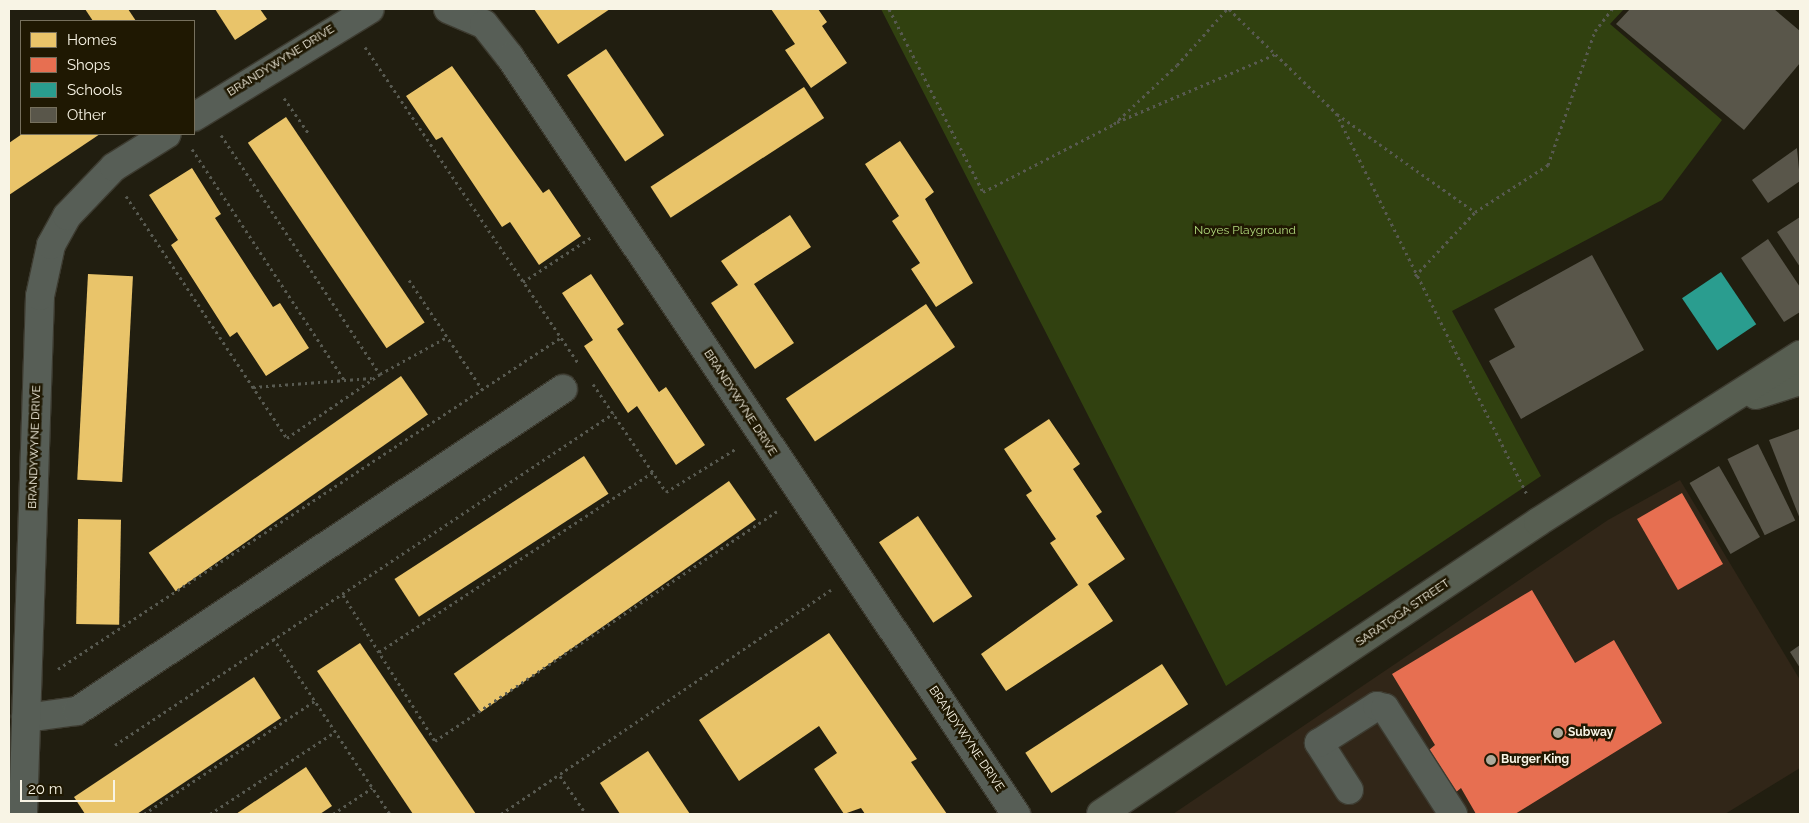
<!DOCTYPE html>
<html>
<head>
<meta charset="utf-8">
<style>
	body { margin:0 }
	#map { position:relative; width:1809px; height:823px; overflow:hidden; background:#211e10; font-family:Raleway,sans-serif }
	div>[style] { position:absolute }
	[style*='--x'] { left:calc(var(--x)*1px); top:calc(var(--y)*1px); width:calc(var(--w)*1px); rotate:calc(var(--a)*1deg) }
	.commercial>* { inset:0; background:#312618 }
	.green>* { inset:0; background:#314110 }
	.homes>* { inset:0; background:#e9c46a; transform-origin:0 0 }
	.shops>* { inset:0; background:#e76f51; transform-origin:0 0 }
	.schools>* { inset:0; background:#2a9d8f; transform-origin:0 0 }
	.building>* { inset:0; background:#59564a; transform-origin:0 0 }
	.path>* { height:3px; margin-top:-1.5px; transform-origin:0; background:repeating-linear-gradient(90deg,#585a51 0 2.5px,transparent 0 6.5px) }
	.roads { filter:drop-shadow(1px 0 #3d3b30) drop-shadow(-1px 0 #3d3b30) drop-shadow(0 1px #3d3b30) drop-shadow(0 -1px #3d3b30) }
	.minor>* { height:28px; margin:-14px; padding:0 14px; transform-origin:14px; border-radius:14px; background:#575e56 }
	.major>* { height:28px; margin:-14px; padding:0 14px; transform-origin:14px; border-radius:14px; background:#575e51 }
	.dots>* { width:14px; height:14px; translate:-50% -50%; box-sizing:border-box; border:2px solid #1f1802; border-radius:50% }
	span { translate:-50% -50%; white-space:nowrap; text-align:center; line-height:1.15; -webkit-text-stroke:5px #1f1802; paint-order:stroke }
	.street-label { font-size:12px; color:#f8f4e5 }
	.park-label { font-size:12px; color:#b2da7d }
	.poi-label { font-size:12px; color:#f8f4e5; font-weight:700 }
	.left { translate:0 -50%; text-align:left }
	.frame { position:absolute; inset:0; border:10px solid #f8f4e5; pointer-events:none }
	.legend { position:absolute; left:20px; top:20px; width:175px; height:115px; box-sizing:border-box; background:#1f1802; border:1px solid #76705d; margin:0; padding:6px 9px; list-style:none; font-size:15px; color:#f8f4e5 }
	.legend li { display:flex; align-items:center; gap:10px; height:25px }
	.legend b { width:25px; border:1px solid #76705d }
	.scale { position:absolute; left:20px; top:780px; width:95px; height:22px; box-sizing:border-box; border:2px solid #f8f4e5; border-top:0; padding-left:6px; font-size:15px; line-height:18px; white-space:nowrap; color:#f8f4e5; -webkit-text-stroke:4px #1f1802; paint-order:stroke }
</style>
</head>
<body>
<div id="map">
	<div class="commercial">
		<i style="clip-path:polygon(1680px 480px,1800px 680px,1800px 768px,1725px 814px,1173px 814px,1608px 520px)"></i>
	</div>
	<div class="green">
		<i style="clip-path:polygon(881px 9px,1624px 9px,1610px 24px,1722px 120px,1662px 200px,1452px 311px,1541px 476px,1226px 686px)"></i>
	</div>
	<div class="homes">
		<i style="clip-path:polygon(85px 9px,128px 9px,136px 21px,93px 21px)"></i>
		<i style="clip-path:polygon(215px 9px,260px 9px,267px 19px,235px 40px)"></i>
		<i style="clip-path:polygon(534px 9px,610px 9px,558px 44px)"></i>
		<i style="clip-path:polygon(771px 9px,818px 9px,827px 22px,822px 26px,847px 63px,811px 88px,785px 50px,795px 44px)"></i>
		<i style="left:606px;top:49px;width:104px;height:47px;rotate:56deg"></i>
		<i style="clip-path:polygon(452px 66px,543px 193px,549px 189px,581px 236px,539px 265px,510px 222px,502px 227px,442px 137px,436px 140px,406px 96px)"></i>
		<i style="left:804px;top:87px;width:37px;height:183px;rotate:57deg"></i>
		<i style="left:286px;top:117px;width:248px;height:46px;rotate:56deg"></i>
		<i style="clip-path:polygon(22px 134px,100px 134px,9px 195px,9px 143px)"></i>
		<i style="clip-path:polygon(900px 141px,934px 192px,925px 199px,973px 283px,936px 307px,911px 269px,920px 263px,892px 221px,899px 216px,865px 164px)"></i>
		<i style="clip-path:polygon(192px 168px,221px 214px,215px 218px,273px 307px,280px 303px,309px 348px,266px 376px,237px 332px,230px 337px,171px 245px,178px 240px,149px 195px)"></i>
		<i style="clip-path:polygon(790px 215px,811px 247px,754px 284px,794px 343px,755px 369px,711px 303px,738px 285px,721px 261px)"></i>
		<i style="left:88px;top:274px;width:45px;height:206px;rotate:3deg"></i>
		<i style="clip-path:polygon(591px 274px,624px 324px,617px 329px,659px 392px,666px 387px,705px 445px,676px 465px,637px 406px,628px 413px,584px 346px,593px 340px,562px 293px)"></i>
		<i style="left:926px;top:304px;width:52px;height:169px;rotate:56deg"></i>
		<i style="left:401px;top:376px;width:47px;height:308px;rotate:55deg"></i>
		<i style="clip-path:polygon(1049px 419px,1080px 464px,1073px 469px,1102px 512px,1096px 516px,1125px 559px,1088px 584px,1113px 621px,1006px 691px,981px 654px,1078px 585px,1050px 543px,1056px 539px,1026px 495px,1032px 491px,1004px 449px)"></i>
		<i style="left:584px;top:456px;width:45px;height:226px;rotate:57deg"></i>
		<i style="left:729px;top:481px;width:47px;height:336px;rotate:55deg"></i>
		<i style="left:918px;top:516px;width:97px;height:47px;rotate:56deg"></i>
		<i style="left:78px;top:519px;width:43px;height:105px;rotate:1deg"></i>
		<i style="clip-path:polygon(829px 633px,917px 759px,911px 762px,947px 814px,865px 814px,861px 808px,844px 814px,814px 769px,837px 753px,819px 726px,739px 781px,699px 720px)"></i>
		<i style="clip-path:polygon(360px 643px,476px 814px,413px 814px,317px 671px)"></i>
		<i style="left:1162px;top:664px;width:48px;height:163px;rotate:57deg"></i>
		<i style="clip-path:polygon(254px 677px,281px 718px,137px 814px,85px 814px,74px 797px)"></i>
		<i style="clip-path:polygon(648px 751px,690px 814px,620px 814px,600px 783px)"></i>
		<i style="clip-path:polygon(306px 767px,332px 806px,320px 814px,236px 814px)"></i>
	</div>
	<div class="shops">
		<i style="left:1682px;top:493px;width:82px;height:52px;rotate:60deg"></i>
		<i style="clip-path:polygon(1532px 590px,1575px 663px,1614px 640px,1662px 723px,1515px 814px,1476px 814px,1461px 788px,1455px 793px,1429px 750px,1435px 745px,1392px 674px)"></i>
	</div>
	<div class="schools">
		<i style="left:1721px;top:272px;width:63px;height:47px;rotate:56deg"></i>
	</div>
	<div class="building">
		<i style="clip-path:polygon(1630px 9px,1774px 9px,1800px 31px,1800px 63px,1744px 130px,1616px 24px)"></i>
		<i style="clip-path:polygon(1797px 148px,1800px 181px,1768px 203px,1752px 180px)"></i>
		<i style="clip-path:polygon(1800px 217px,1800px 267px,1777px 232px)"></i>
		<i style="clip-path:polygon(1768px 239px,1800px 287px,1800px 312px,1784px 322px,1741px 258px)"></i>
		<i style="clip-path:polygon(1592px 255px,1644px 350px,1521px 419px,1489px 361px,1515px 347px,1494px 309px)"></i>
		<i style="clip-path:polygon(1799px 429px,1800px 433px,1800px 519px,1769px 440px)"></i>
		<i style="left:1758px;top:444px;width:85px;height:34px;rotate:64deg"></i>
		<i style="left:1719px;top:466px;width:82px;height:34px;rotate:60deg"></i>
		<i style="clip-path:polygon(1800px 645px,1800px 668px,1790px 652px)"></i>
	</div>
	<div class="path">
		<i style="--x:889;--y:9;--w:206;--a:62.8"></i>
		<i style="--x:983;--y:192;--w:148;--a:-27.4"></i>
		<i style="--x:1114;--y:124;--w:86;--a:-43.1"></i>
		<i style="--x:1177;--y:65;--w:75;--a:-48.2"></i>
		<i style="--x:1229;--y:9;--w:149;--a:44.2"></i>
		<i style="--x:1336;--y:113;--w:427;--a:63.4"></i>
		<i style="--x:365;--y:47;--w:381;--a:56"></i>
		<i style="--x:284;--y:98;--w:44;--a:55.2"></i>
		<i style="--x:1337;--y:114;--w:169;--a:35.4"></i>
		<i style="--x:1117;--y:122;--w:173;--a:-23.2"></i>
		<i style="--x:221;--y:135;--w:287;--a:56.4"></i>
		<i style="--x:192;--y:149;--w:278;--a:56.6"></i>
		<i style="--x:126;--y:196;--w:291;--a:56.4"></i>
		<i style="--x:287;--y:438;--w:113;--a:-34.5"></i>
		<i style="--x:380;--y:374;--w:77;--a:-28.9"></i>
		<i style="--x:1415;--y:276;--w:88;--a:-46.8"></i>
		<i style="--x:1475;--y:212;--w:87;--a:-32.8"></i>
		<i style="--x:1548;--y:165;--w:142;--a:-70.7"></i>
		<i style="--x:1595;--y:31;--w:28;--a:-52"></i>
		<i style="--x:409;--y:280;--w:131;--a:56.2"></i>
		<i style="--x:523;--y:282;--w:84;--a:-33.3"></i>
		<i style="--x:593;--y:384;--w:130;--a:55.9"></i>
		<i style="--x:666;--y:492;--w:84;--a:-31.8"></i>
		<i style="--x:253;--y:387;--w:119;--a:-4.3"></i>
		<i style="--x:343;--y:595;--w:173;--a:57.8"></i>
		<i style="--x:435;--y:741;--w:412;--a:-33.9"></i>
		<i style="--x:273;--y:638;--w:211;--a:56.4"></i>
		<i style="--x:379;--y:652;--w:328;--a:-33.3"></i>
		<i style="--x:58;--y:669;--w:601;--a:-33.4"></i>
		<i style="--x:115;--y:745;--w:599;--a:-33.64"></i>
		<i style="--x:560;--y:776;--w:46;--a:55.6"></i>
		<i style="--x:144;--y:814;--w:205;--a:-33.5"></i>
		<i style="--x:210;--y:814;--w:149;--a:-33.3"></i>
		<i style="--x:333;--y:814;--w:47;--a:-33.7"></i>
		<i style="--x:501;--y:814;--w:399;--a:-34.2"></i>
	</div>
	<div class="roads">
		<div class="minor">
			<i style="--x:448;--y:9;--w:39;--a:23"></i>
			<i style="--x:484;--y:24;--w:42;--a:51.8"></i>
			<i style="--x:510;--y:57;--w:911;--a:56.24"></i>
			<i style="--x:194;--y:117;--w:206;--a:-31.5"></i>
			<i style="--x:26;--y:718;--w:51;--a:-7.8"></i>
			<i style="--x:77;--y:711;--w:583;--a:-33.53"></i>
			<i style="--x:1349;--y:790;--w:56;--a:-122.6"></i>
			<i style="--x:1319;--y:743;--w:69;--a:-32.5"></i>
			<i style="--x:1377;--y:706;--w:8;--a:14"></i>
			<i style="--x:1385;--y:708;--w:126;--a:57.3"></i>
			<i style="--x:23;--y:814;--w:518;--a:-88.12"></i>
			<i style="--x:40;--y:296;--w:52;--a:-77.8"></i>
			<i style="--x:51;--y:245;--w:33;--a:-61"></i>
			<i style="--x:67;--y:216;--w:68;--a:-46.2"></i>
			<i style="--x:114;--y:167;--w:62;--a:-31.9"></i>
		</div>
		<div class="major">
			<i style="--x:1756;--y:395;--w:46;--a:-17.7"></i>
			<i style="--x:1101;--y:814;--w:526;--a:-33.75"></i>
			<i style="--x:1538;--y:522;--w:311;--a:-32.5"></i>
		</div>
	</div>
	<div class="dots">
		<i style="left:1558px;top:733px;background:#ada99a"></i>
		<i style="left:1491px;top:760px;background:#ada99a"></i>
	</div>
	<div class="street-label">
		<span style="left:281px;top:61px;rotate:-32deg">BRANDYWYNE DRIVE</span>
		<span style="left:740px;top:403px;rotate:57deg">BRANDYWYNE DRIVE</span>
		<span style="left:35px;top:447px;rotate:-88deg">BRANDYWYNE DRIVE</span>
		<span style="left:1403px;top:613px;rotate:-34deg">SARATOGA STREET</span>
		<span style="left:966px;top:739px;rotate:56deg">BRANDYWYNE DRIVE</span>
	</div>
	<div class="park-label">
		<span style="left:1245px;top:231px">Noyes Playground</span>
	</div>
	<div class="poi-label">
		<span class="left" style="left:1568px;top:733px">Subway</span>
		<span class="left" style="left:1501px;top:760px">Burger King</span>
	</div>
	<div class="frame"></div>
	<ul class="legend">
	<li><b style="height:14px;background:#e9c46a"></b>Homes</li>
	<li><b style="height:14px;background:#e76f51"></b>Shops</li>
	<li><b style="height:14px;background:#2a9d8f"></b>Schools</li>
	<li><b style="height:14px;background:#59564a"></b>Other</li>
	</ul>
	<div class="scale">20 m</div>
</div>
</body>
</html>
